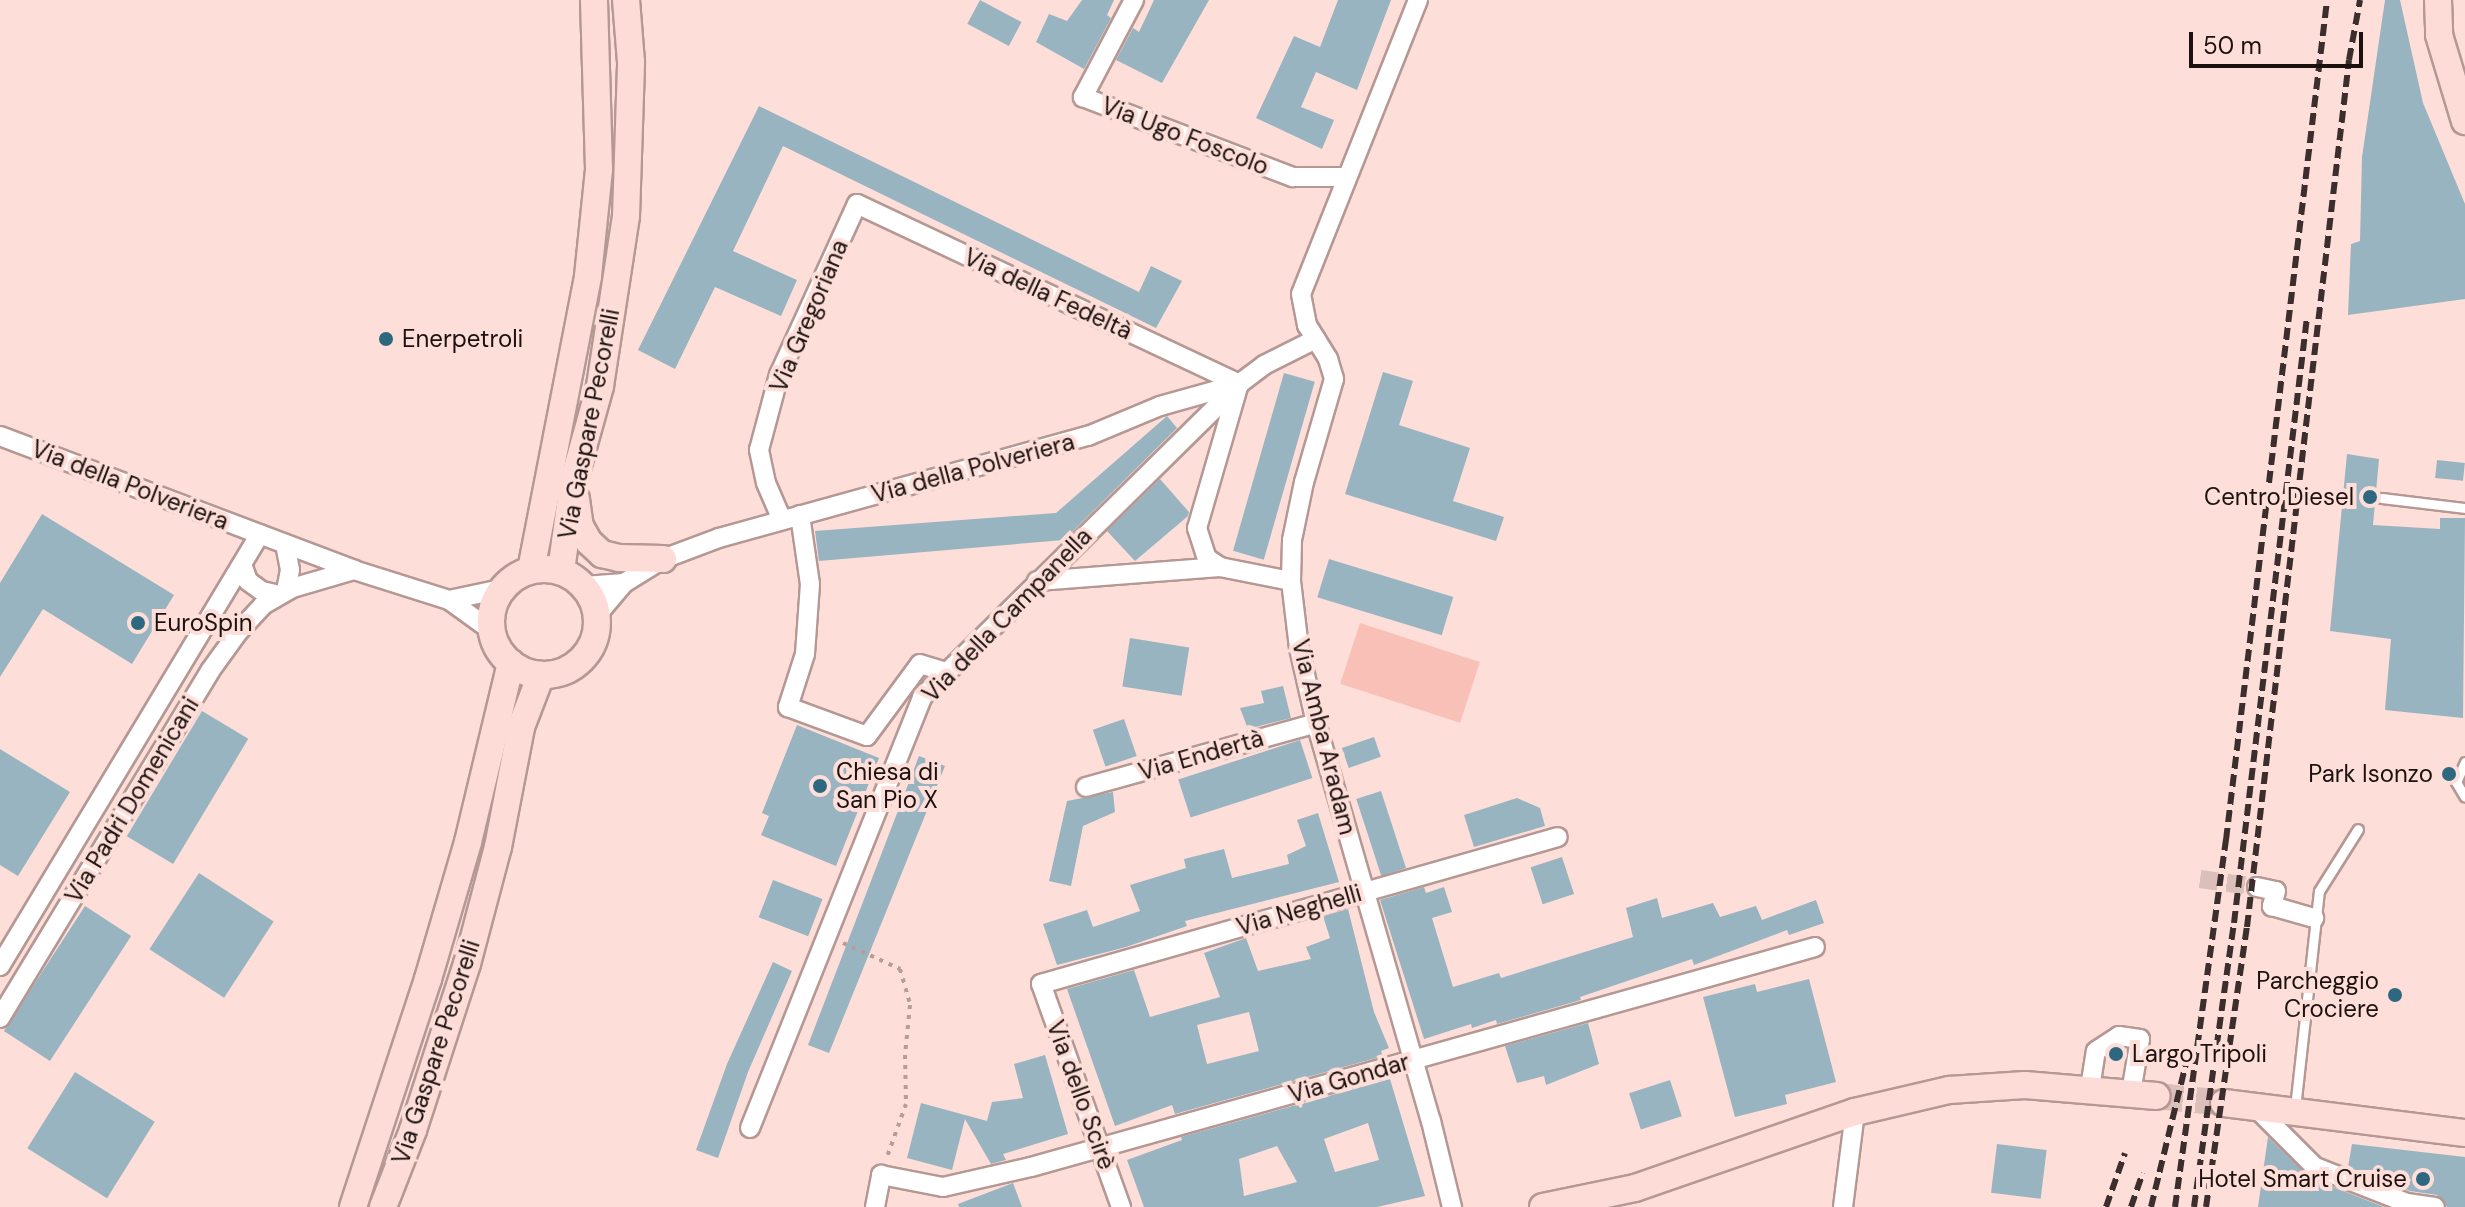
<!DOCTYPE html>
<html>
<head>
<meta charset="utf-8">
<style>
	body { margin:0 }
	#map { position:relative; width:2465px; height:1207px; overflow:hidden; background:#fdded8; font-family:"DM Sans",sans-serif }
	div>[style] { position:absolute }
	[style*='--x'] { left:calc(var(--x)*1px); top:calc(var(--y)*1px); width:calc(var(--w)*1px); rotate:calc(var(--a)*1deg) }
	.green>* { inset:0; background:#f8c0b7; transform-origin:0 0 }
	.building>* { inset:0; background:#99b4c1; transform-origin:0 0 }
	.street-tunnel>* { height:18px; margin-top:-9px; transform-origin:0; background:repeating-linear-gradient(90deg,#dbbfba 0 18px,transparent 0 27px) }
	.secondary-tunnel>* { height:26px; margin-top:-13px; transform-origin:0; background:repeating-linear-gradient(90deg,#dbbfba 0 26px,transparent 0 39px) }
	.path>* { height:4px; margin-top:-2px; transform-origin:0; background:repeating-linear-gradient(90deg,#b59d98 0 4px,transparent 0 10px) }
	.roads { filter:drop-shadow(2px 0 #b59893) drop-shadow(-2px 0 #b59893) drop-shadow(0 2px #b59893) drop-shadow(0 -2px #b59893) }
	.lane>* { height:9px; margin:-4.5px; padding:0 4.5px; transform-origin:4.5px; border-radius:4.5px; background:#fff }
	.street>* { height:18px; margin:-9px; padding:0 9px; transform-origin:9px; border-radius:9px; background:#fff }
	.secondary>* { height:26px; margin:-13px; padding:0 13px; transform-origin:13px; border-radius:13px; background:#fddbd6 }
	.secondary>.ring { margin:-13px; padding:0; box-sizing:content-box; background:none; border:26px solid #fddbd6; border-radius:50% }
	.rail>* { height:6px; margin-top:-3px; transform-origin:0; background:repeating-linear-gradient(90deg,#3b2e2c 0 12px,transparent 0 18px) }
	.dots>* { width:22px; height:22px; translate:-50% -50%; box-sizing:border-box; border:4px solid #fdded8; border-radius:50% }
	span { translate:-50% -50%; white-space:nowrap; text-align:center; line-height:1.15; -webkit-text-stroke:8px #fdded8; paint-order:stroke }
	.street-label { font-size:24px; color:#1b110f }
	.poi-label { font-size:24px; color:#1b110f }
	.left { translate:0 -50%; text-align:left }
	.right { translate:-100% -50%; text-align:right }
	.scale { position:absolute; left:2189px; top:32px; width:174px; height:36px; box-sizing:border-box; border:4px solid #1b110f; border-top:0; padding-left:10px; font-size:24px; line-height:28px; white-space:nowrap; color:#1b110f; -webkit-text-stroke:6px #fdded8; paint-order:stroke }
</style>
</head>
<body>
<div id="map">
	<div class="green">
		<i style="left:1360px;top:623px;width:126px;height:64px;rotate:18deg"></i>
	</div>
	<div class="building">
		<i style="left:980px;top:0;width:47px;height:27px;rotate:28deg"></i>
		<i style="clip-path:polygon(1082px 0,1114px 0,1107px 15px,1111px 18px,1084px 69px,1036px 42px,1049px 14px,1067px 21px)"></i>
		<i style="clip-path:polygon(1154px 0,1209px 0,1162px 83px,1116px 60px,1133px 28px,1139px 32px)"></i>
		<i style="clip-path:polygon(1338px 0,1391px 0,1357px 90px,1316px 72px,1301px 107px,1334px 120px,1322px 149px,1256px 118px,1294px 36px,1320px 47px)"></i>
		<i style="clip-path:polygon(2385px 0,2400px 0,2423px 103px,2465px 204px,2465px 299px,2348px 315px,2351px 244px,2360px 241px,2362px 157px)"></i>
		<i style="clip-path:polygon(759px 106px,1139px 292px,1151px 266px,1182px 281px,1156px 328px,783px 146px,733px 251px,797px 280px,781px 316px,715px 287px,675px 369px,638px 350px)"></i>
		<i style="clip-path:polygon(1383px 372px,1413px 381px,1399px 425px,1470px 448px,1453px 501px,1504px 517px,1496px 541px,1345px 494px)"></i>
		<i style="left:1284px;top:373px;width:32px;height:185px;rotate:16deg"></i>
		<i style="clip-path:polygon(1167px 416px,1177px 428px,1064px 540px,819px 561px,815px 531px,1056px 513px)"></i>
		<i style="clip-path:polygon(2347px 454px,2379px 459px,2373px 525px,2440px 529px,2440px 518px,2465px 518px,2463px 718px,2385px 710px,2391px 639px,2330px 631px)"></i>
		<i style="left:2437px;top:460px;width:28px;height:18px;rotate:6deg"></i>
		<i style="clip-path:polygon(1160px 479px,1189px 512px,1188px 516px,1135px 561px,1107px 531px)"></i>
		<i style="clip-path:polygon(42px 514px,174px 595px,132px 664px,43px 609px,0 677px,0 583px)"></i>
		<i style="left:1329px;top:559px;width:130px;height:40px;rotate:17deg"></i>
		<i style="left:1130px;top:638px;width:60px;height:49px;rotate:9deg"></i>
		<i style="clip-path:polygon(1283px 686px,1291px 718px,1248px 729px,1240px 708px,1264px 703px,1261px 691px)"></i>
		<i style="left:202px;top:711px;width:54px;height:146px;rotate:31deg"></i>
		<i style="left:1124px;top:719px;width:39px;height:33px;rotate:71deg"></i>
		<i style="clip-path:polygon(797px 725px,879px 758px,836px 866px,761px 835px,769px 816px,762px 813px)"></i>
		<i style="left:1374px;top:737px;width:21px;height:34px;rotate:71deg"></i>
		<i style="left:1300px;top:740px;width:40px;height:128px;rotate:72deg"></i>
		<i style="clip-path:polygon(0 749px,70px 792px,18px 876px,0 865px)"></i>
		<i style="clip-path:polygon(919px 756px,945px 766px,829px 1053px,808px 1045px)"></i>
		<i style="left:1381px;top:791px;width:81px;height:26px;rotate:72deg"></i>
		<i style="clip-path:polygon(1113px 792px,1115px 812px,1083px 826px,1071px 886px,1049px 881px,1067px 801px)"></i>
		<i style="clip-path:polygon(1517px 798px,1540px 808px,1545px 826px,1474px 847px,1464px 815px)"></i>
		<i style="clip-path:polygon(1318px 813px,1339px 882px,1185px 921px,1187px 926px,1126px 947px,1057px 965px,1043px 924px,1087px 910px,1093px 927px,1140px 911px,1130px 885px,1186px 868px,1184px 859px,1224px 849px,1232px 878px,1289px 864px,1287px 855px,1306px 846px,1297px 820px)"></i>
		<i style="left:1562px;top:857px;width:39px;height:33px;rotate:72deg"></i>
		<i style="left:199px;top:873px;width:89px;height:91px;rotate:33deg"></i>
		<i style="left:773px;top:880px;width:53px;height:40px;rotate:21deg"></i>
		<i style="clip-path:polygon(1424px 887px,1426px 893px,1444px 887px,1452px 912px,1432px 918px,1453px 987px,1499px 973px,1501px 978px,1633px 937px,1626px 908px,1657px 898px,1662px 918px,1713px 903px,1720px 917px,1756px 906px,1762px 920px,1816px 900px,1824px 923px,1789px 935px,1787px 930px,1694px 965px,1692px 959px,1580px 997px,1581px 1000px,1497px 1024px,1496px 1020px,1472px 1028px,1471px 1024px,1424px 1039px,1380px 900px)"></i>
		<i style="left:85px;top:906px;width:55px;height:149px;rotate:33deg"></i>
		<i style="clip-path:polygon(evenodd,1348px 909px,1374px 1012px,1389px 1048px,1381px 1051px,1383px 1056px,1175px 1114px,1172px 1105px,1115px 1126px,1067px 989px,1134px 970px,1150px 1017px,1220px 997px,1204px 953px,1246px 938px,1258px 971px,1311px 959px,1306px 947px,1330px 938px,1323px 916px,1348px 909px,1249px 1012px,1259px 1051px,1207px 1064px,1197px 1025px,1249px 1012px)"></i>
		<i style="clip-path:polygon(773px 962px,792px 971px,748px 1072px,718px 1158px,696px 1150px,727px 1064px)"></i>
		<i style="clip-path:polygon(1809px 979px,1836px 1082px,1785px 1095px,1787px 1104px,1735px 1117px,1703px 997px,1755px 984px,1757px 992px)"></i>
		<i style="clip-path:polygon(1588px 1023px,1599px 1064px,1546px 1085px,1544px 1076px,1517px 1083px,1505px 1046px)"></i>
		<i style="clip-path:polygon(1045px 1055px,1068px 1134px,1003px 1154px,1006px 1160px,991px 1164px,965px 1119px,952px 1170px,907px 1158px,921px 1103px,987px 1121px,992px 1102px,1023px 1098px,1014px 1064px)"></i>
		<i style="left:75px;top:1072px;width:94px;height:90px;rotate:32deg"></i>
		<i style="clip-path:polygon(evenodd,1390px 1079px,1425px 1196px,1377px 1207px,1144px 1207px,1127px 1160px,1182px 1140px,1181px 1137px,1390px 1079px,1368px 1123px,1379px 1160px,1335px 1172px,1324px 1139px,1368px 1123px,1390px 1079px,1277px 1146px,1297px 1182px,1244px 1196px,1239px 1159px,1277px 1146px)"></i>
		<i style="left:1670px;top:1080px;width:38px;height:43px;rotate:72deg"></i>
		<i style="clip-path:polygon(2268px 1137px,2310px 1178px,2384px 1207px,2258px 1207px)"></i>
		<i style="left:1997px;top:1144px;width:50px;height:49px;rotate:7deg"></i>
		<i style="clip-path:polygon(2352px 1144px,2465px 1157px,2465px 1207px,2447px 1207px,2437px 1195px,2410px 1191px,2348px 1167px)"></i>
		<i style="clip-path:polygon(1013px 1183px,1022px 1207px,959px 1207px,958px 1204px)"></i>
	</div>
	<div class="street-tunnel">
		<i style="--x:2200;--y:879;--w:58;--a:8"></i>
	</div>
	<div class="secondary-tunnel">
		<i style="--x:2157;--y:1096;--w:67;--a:6"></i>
	</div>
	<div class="path">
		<i style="--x:843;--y:943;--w:63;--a:24.5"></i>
		<i style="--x:900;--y:969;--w:37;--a:74"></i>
		<i style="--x:910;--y:1005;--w:50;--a:95.7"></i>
		<i style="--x:905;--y:1055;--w:49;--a:88.8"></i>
		<i style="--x:906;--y:1104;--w:56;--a:109.7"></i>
	</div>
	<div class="roads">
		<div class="lane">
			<i style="--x:2382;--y:498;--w:84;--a:6.9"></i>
			<i style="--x:2465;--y:762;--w:22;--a:114"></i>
			<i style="--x:2456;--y:782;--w:17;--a:59"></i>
			<i style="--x:2295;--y:1108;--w:218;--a:-83.7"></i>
			<i style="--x:2319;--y:891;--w:73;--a:-57.8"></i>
		</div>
		<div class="street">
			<i style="--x:1134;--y:0;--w:110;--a:117.7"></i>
			<i style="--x:1083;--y:97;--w:225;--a:20.9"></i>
			<i style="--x:1293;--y:177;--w:54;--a:0"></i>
			<i style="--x:1418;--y:0;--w:316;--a:111.7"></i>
			<i style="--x:1301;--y:294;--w:32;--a:79"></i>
			<i style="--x:1307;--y:325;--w:40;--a:58"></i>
			<i style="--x:1328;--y:359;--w:21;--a:73"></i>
			<i style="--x:1334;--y:379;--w:107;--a:106.2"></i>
			<i style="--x:1304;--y:482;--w:59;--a:101.7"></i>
			<i style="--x:1292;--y:540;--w:41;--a:91.4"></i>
			<i style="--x:1291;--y:581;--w:67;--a:83.2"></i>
			<i style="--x:1299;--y:648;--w:77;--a:77.2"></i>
			<i style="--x:1316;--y:723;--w:414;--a:73.9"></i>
			<i style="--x:1431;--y:1121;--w:89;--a:76.3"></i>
			<i style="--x:1238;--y:387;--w:147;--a:106.2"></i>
			<i style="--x:1197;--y:528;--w:32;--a:72"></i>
			<i style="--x:1207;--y:558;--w:16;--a:35"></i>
			<i style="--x:1220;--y:567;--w:72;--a:11.2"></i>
			<i style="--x:0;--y:436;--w:379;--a:20.7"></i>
			<i style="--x:354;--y:570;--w:100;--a:17.5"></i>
			<i style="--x:449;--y:600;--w:53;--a:35.8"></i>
			<i style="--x:800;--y:515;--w:70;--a:81.8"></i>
			<i style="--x:810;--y:584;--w:70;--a:94.1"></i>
			<i style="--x:805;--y:654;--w:56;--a:107.8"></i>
			<i style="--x:788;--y:707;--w:84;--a:20.2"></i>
			<i style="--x:867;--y:736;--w:89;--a:-53.6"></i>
			<i style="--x:920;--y:664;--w:27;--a:17"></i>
			<i style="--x:782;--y:520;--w:40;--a:-113.4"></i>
			<i style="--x:766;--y:483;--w:34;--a:-102"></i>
			<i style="--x:759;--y:450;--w:78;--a:-75.1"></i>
			<i style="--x:779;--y:375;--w:188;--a:-65.5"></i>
			<i style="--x:857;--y:204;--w:422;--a:25.2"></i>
			<i style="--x:285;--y:544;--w:26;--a:79"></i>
			<i style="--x:290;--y:570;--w:21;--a:101"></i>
			<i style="--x:243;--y:567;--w:15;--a:70"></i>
			<i style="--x:248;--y:581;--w:17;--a:36"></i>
			<i style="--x:262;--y:591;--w:17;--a:13"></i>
			<i style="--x:1037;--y:581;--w:184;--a:-4.4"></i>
			<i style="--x:584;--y:586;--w:40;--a:-4.3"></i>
			<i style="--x:449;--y:600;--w:53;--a:-11.9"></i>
			<i style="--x:597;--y:615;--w:42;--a:-49.8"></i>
			<i style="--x:624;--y:583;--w:46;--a:-31.6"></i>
			<i style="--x:663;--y:559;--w:60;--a:-20.6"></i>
			<i style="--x:719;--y:538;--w:383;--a:-15.5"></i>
			<i style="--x:1088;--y:436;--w:78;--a:-22.6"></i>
			<i style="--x:1160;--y:406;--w:82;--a:-15.6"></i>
			<i style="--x:1239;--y:384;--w:31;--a:-37"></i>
			<i style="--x:1264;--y:365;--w:58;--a:-26.6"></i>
			<i style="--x:1086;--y:787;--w:239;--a:-15.5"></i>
			<i style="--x:2257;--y:887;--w:19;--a:12"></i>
			<i style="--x:2276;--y:891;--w:16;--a:105"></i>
			<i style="--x:2272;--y:906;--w:44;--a:15.9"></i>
			<i style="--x:0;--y:966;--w:504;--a:-58.96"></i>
			<i style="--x:0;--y:1018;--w:406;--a:-58.8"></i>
			<i style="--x:210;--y:671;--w:49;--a:-54.1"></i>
			<i style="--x:239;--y:631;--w:35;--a:-47"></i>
			<i style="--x:263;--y:605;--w:34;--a:-30"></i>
			<i style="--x:292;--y:588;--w:65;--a:-16.2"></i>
			<i style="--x:2090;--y:1088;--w:37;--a:-81"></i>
			<i style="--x:2096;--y:1051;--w:27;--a:-33"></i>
			<i style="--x:2119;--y:1036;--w:21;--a:8"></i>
			<i style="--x:2140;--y:1039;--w:55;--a:99.5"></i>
			<i style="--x:2254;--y:1106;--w:86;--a:45"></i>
			<i style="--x:2315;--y:1167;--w:99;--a:21.4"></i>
			<i style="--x:2407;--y:1203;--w:28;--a:8"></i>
			<i style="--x:750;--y:1128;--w:464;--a:-68.2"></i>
			<i style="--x:922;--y:697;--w:445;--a:-44.6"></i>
			<i style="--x:875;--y:1207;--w:33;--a:-79"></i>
			<i style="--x:881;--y:1175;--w:63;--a:11"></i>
			<i style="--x:943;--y:1187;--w:90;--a:-12.8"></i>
			<i style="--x:1031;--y:1167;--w:814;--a:-15.67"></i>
			<i style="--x:1121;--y:1207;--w:237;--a:-109.7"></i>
			<i style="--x:1041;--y:984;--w:537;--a:-15.87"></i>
			<i style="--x:1843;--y:1207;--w:96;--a:-82.8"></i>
		</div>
		<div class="secondary">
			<i style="--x:2438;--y:0;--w:35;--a:88"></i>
			<i style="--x:2439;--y:35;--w:90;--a:73.2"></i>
			<i style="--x:576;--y:499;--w:27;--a:82"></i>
			<i style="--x:580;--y:526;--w:18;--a:61"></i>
			<i style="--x:589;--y:542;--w:18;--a:43"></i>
			<i style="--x:602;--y:554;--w:17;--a:13"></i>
			<i style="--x:619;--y:558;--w:44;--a:1.3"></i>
			<i class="ring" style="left:491px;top:569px;width:80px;height:80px"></i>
			<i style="--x:531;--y:570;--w:299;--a:-79"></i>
			<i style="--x:588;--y:276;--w:108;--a:-84.1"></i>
			<i style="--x:599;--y:169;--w:169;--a:-91.7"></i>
			<i style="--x:561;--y:571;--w:89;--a:-82.2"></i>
			<i style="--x:573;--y:483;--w:101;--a:-74.4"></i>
			<i style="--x:600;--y:386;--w:172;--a:-81.3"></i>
			<i style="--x:626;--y:216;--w:154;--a:-88.1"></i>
			<i style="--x:631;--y:62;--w:62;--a:-94.6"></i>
			<i style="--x:2224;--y:1103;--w:243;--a:7.1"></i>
			<i style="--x:353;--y:1207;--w:240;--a:-71.8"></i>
			<i style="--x:428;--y:979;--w:143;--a:-73.7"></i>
			<i style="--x:468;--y:842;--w:184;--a:-76.5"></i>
			<i style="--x:383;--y:1207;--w:83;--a:-68.7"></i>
			<i style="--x:413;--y:1130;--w:175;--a:-72"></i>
			<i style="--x:467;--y:964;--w:121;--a:-75.2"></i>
			<i style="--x:498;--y:847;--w:122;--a:-79.1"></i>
			<i style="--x:521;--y:727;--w:56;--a:-69"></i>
			<i style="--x:1543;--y:1207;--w:94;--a:-11.7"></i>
			<i style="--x:1635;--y:1188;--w:233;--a:-19.1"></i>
			<i style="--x:1855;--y:1112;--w:97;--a:-13.2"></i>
			<i style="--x:1949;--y:1090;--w:76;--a:-3.8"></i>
			<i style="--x:2025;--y:1085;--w:132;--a:4.8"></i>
		</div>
	</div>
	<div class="rail">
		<i style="--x:2106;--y:1207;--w:57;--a:-70.6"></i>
		<i style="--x:2131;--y:1207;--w:36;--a:-71"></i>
		<i style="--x:2151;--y:1207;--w:161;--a:-76.3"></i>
		<i style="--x:2175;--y:1207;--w:371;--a:-82.1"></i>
		<i style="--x:2226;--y:840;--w:846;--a:-83.14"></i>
		<i style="--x:2194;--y:1207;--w:287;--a:-82"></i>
		<i style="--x:2234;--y:923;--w:610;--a:-83.13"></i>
		<i style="--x:2206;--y:1207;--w:283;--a:-81.7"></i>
		<i style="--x:2247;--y:927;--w:873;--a:-83.29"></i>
		<i style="--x:2349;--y:60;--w:61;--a:-79.6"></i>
	</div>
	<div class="dots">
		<i style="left:386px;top:339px;background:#2d6880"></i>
		<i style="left:2370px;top:497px;background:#2d6880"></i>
		<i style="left:138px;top:623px;background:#2d6880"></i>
		<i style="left:2449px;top:774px;background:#2d6880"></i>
		<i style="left:820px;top:786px;background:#2d6880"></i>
		<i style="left:2395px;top:995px;background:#2d6880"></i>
		<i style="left:2116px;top:1054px;background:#2d6880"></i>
		<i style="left:2423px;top:1179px;background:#2d6880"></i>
	</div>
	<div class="street-label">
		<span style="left:1185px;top:136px;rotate:21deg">Via Ugo Foscolo</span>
		<span style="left:1048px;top:294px;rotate:25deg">Via della Fedeltà</span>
		<span style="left:809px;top:316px;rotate:-67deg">Via Gregoriana</span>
		<span style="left:589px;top:424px;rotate:-79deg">Via Gaspare Pecorelli</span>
		<span style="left:973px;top:468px;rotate:-15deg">Via della Polveriera</span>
		<span style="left:130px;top:485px;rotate:21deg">Via della Polveriera</span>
		<span style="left:1007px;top:615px;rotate:-46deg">Via della Campanella</span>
		<span style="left:1324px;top:737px;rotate:76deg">Via Amba Aradam</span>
		<span style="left:1201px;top:755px;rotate:-16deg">Via Endertà</span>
		<span style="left:132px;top:800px;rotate:-59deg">Via Padri Domenicani</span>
		<span style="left:1299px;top:910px;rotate:-16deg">Via Neghelli</span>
		<span style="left:436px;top:1052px;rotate:-72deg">Via Gaspare Pecorelli</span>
		<span style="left:1349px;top:1078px;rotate:-16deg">Via Gondar</span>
		<span style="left:1081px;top:1095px;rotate:70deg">Via dello Scirè</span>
	</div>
	<div class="poi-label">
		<span class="left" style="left:402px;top:339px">Enerpetroli</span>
		<span class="right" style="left:2354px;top:497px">Centro Diesel</span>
		<span class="left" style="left:154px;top:623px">EuroSpin</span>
		<span class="left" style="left:836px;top:786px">Chiesa di<br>San Pio X</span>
		<span class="right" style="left:2433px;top:774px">Park Isonzo</span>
		<span class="right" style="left:2379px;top:995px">Parcheggio<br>Crociere</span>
		<span class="left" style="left:2132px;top:1054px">Largo Tripoli</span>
		<span class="right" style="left:2407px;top:1179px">Hotel Smart Cruise</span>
	</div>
	<div class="scale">50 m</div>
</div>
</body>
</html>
